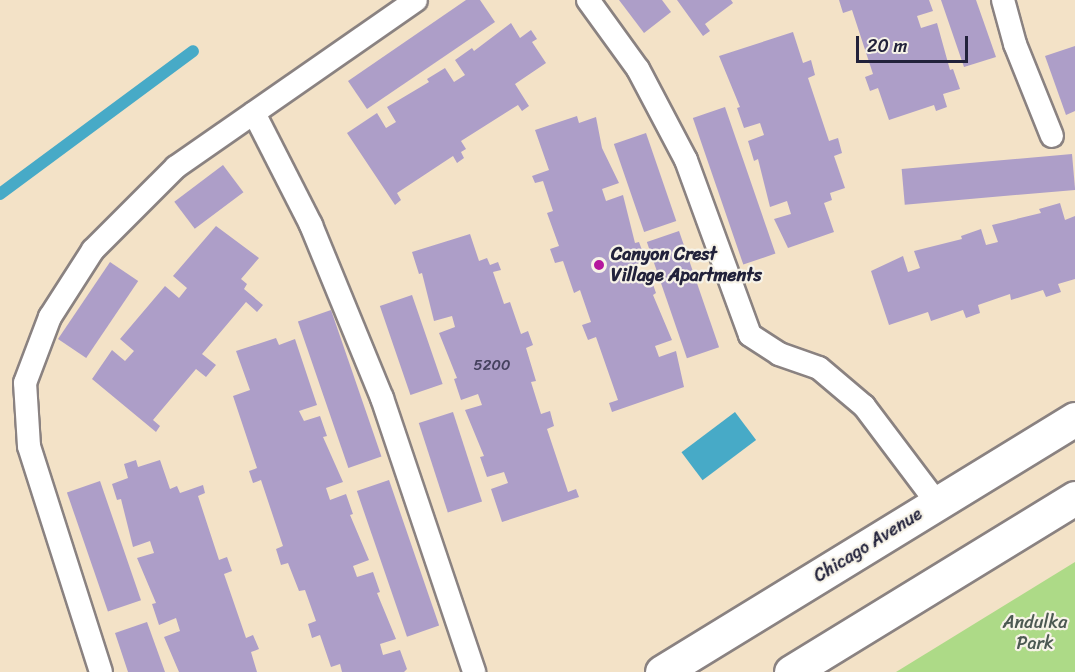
<!DOCTYPE html>
<html>
<head>
<meta charset="utf-8">
<style>
	body { margin:0 }
	#map { position:relative; width:1075px; height:672px; overflow:hidden; background:#f3e2c7; font-family:Sriracha,sans-serif }
	div>[style] { position:absolute }
	[style*='--x'] { left:calc(var(--x)*1px); top:calc(var(--y)*1px); width:calc(var(--w)*1px); rotate:calc(var(--a)*1deg) }
	.green>* { inset:0; background:#adda87 }
	.water>* { inset:0; background:#47aac7; transform-origin:0 0 }
	.stream>* { height:12px; margin:-6px; padding:0 6px; transform-origin:6px; border-radius:6px; background:#47aac7 }
	.building>* { inset:0; background:#ad9ec8; transform-origin:0 0 }
	.roads { filter:drop-shadow(2px 0 #8a8281) drop-shadow(-2px 0 #8a8281) drop-shadow(0 2px #8a8281) drop-shadow(0 -2px #8a8281) }
	.lane>* { height:22px; margin:-11px; padding:0 11px; transform-origin:11px; border-radius:11px; background:#fff }
	.primary>* { height:33px; margin:-16.5px; padding:0 16.5px; transform-origin:16.5px; border-radius:16.5px; background:#fff }
	.dots>* { width:16px; height:16px; translate:-50% -50%; box-sizing:border-box; border:3px solid #f7f3e8; border-radius:50% }
	span { translate:-50% -50%; white-space:nowrap; text-align:center; line-height:1.15; -webkit-text-stroke:4.5px #f7f3e8; paint-order:stroke }
	.number-label { font-size:15px; color:#45415e }
	.number-label span { -webkit-text-stroke-width:0 }
	.poi-label { font-size:18px; color:#22223b; font-weight:700 }
	.left { translate:0 -50%; text-align:left }
	.street-label { font-size:18px; color:#22223b }
	.park-label { font-size:18px; color:#4c5952 }
	.scale { position:absolute; left:856px; top:36px; width:112px; height:27px; box-sizing:border-box; border:3px solid #22223b; border-top:0; padding-left:8px; font-size:18px; line-height:21px; white-space:nowrap; color:#22223b; -webkit-text-stroke:4px #f7f3e8; paint-order:stroke }
</style>
</head>
<body>
<div id="map">
	<div class="green">
		<i style="clip-path:polygon(1075px 562px,1075px 672px,896px 672px)"></i>
	</div>
	<div class="water">
		<i style="left:735px;top:412px;width:35px;height:67px;rotate:53deg"></i>
	</div>
	<div class="stream">
		<i style="--x:0;--y:194;--w:240;--a:-36.5"></i>
	</div>
	<div class="building">
		<i style="clip-path:polygon(466px 0,480px 0,495px 22px,367px 109px,348px 81px)"></i>
		<i style="clip-path:polygon(619px 0,662px 0,671px 12px,644px 33px)"></i>
		<i style="clip-path:polygon(677px 0,731px 0,733px 3px,705px 24px,710px 31px,703px 36px)"></i>
		<i style="clip-path:polygon(839px 0,929px 0,933px 11px,917px 16px,921px 28px,937px 23px,950px 70px,953px 69px,960px 89px,943px 94px,947px 107px,936px 111px,934px 105px,889px 120px,878px 88px,870px 91px,865px 77px,873px 74px,852px 10px,843px 13px)"></i>
		<i style="clip-path:polygon(941px 0,976px 0,996px 57px,964px 67px)"></i>
		<i style="clip-path:polygon(511px 23px,520px 38px,531px 30px,537px 39px,532px 42px,546px 63px,515px 84px,529px 106px,522px 111px,518px 105px,461px 141px,466px 149px,461px 152px,464px 158px,457px 163px,453px 156px,397px 193px,401px 200px,395px 205px,347px 133px,377px 113px,386px 128px,396px 122px,387px 107px,429px 82px,427px 79px,445px 68px,454px 82px,465px 75px,455px 60px,472px 48px,474px 51px)"></i>
		<i style="clip-path:polygon(793px 32px,803px 63px,811px 60px,815px 75px,808px 78px,829px 141px,838px 138px,842px 153px,834px 156px,845px 188px,830px 193px,832px 200px,824px 203px,834px 232px,788px 248px,774px 219px,791px 214px,787px 201px,770px 207px,758px 159px,754px 161px,748px 141px,764px 135px,760px 123px,744px 128px,737px 108px,740px 107px,719px 56px)"></i>
		<i style="clip-path:polygon(1075px 46px,1075px 111px,1066px 115px,1045px 56px)"></i>
		<i style="left:725px;top:107px;width:155px;height:34px;rotate:71deg"></i>
		<i style="clip-path:polygon(577px 116px,579px 123px,596px 117px,602px 148px,619px 183px,602px 189px,606px 201px,623px 195px,635px 243px,639px 242px,646px 261px,628px 267px,633px 279px,649px 273px,656px 293px,653px 295px,672px 340px,655px 346px,659px 357px,676px 351px,684px 387px,612px 412px,609px 403px,618px 400px,596px 337px,588px 340px,582px 325px,591px 322px,580px 290px,574px 293px,563px 261px,555px 263px,550px 249px,559px 246px,547px 213px,553px 211px,543px 181px,535px 183px,532px 176px,549px 170px,535px 130px)"></i>
		<i style="left:646px;top:133px;width:93px;height:34px;rotate:71deg"></i>
		<i style="left:1072px;top:154px;width:36px;height:171px;rotate:85deg"></i>
		<i style="left:223px;top:165px;width:34px;height:61px;rotate:53deg"></i>
		<i style="clip-path:polygon(1060px 203px,1065px 220px,1075px 216px,1075px 279px,1058px 284px,1061px 292px,1046px 297px,1043px 290px,1011px 300px,1010px 294px,978px 305px,980px 313px,966px 318px,963px 310px,931px 321px,928px 312px,889px 325px,871px 271px,903px 256px,908px 272px,920px 268px,914px 251px,962px 239px,961px 236px,981px 229px,986px 245px,998px 242px,992px 225px,1041px 213px,1039px 209px)"></i>
		<i style="clip-path:polygon(216px 226px,259px 258px,241px 279px,247px 284px,244px 289px,263px 305px,257px 312px,246px 302px,202px 354px,216px 365px,206px 377px,196px 369px,153px 420px,160px 426px,156px 432px,92px 379px,112px 350px,125px 361px,134px 351px,120px 339px,165px 286px,179px 298px,187px 288px,173px 276px)"></i>
		<i style="left:679px;top:231px;width:123px;height:34px;rotate:71deg"></i>
		<i style="clip-path:polygon(470px 234px,479px 261px,487px 258px,490px 265px,498px 262px,501px 270px,493px 272px,504px 304px,510px 302px,521px 334px,528px 331px,533px 345px,526px 348px,536px 381px,531px 382px,541px 414px,550px 411px,554px 426px,547px 429px,568px 492px,576px 489px,579px 497px,502px 522px,491px 489px,508px 483px,504px 472px,487px 477px,480px 457px,484px 456px,465px 410px,482px 405px,478px 394px,461px 400px,454px 379px,457px 378px,439px 333px,455px 327px,452px 316px,434px 321px,422px 273px,419px 274px,412px 252px)"></i>
		<i style="left:110px;top:262px;width:34px;height:93px;rotate:34deg"></i>
		<i style="left:412px;top:295px;width:94px;height:34px;rotate:71deg"></i>
		<i style="left:331px;top:310px;width:155px;height:35px;rotate:71deg"></i>
		<i style="clip-path:polygon(276px 338px,279px 345px,295px 339px,317px 405px,299px 411px,304px 421px,320px 416px,327px 436px,323px 437px,343px 482px,326px 488px,330px 500px,346px 494px,353px 514px,350px 515px,369px 560px,353px 566px,357px 577px,373px 572px,380px 592px,377px 593px,396px 639px,380px 644px,383px 655px,400px 650px,407px 669px,404px 672px,342px 672px,340px 664px,331px 667px,320px 635px,312px 638px,308px 624px,316px 621px,305px 590px,299px 591px,288px 563px,281px 565px,276px 549px,283px 546px,261px 480px,253px 483px,249px 471px,257px 468px,233px 396px,250px 390px,236px 351px)"></i>
		<i style="left:453px;top:412px;width:94px;height:36px;rotate:72deg"></i>
		<i style="clip-path:polygon(136px 460px,138px 467px,160px 460px,170px 489px,177px 486px,180px 493px,203px 485px,205px 493px,198px 496px,219px 560px,227px 557px,232px 571px,224px 574px,246px 638px,253px 635px,259px 649px,251px 652px,257px 672px,179px 672px,164px 637px,180px 631px,176px 618px,159px 625px,152px 604px,156px 603px,137px 558px,154px 553px,150px 541px,133px 547px,121px 499px,117px 500px,112px 484px,128px 478px,124px 464px)"></i>
		<i style="left:389px;top:480px;width:154px;height:34px;rotate:71deg"></i>
		<i style="left:100px;top:481px;width:126px;height:35px;rotate:71deg"></i>
		<i style="clip-path:polygon(147px 622px,165px 672px,128px 672px,115px 633px)"></i>
	</div>
	<div class="roads">
		<div class="lane">
			<i style="--x:588;--y:0;--w:85;--a:54.1"></i>
			<i style="--x:638;--y:69;--w:103;--a:62.2"></i>
			<i style="--x:686;--y:160;--w:186;--a:69.9"></i>
			<i style="--x:750;--y:335;--w:35;--a:33"></i>
			<i style="--x:779;--y:354;--w:42;--a:19.3"></i>
			<i style="--x:819;--y:368;--w:59;--a:40.2"></i>
			<i style="--x:864;--y:406;--w:121;--a:53"></i>
			<i style="--x:1003;--y:0;--w:46;--a:74.7"></i>
			<i style="--x:1015;--y:44;--w:99;--a:68.1"></i>
			<i style="--x:254;--y:113;--w:126;--a:63"></i>
			<i style="--x:311;--y:225;--w:187;--a:67.7"></i>
			<i style="--x:382;--y:398;--w:289;--a:71.4"></i>
			<i style="--x:101;--y:672;--w:237;--a:-107.7"></i>
			<i style="--x:29;--y:446;--w:63;--a:-93.6"></i>
			<i style="--x:25;--y:383;--w:71;--a:-69.3"></i>
			<i style="--x:50;--y:317;--w:80;--a:-57.3"></i>
			<i style="--x:93;--y:250;--w:117;--a:-45"></i>
			<i style="--x:176;--y:167;--w:292;--a:-34.8"></i>
		</div>
		<div class="primary">
			<i style="--x:662;--y:672;--w:484;--a:-31.5"></i>
			<i style="--x:791;--y:672;--w:333;--a:-31.5"></i>
		</div>
	</div>
	<div class="dots">
		<i style="left:599px;top:265px;background:#b5179e"></i>
	</div>
	<div class="number-label">
		<span style="left:492px;top:366px">5200</span>
	</div>
	<div class="poi-label">
		<span class="left" style="left:611px;top:265px">Canyon Crest<br>Village Apartments</span>
	</div>
	<div class="street-label">
		<span style="left:868px;top:545px;rotate:-32deg">Chicago Avenue</span>
	</div>
	<div class="park-label">
		<span style="left:1035px;top:633px">Andulka<br>Park</span>
	</div>
	<div class="scale">20 m</div>
</div>
</body>
</html>
